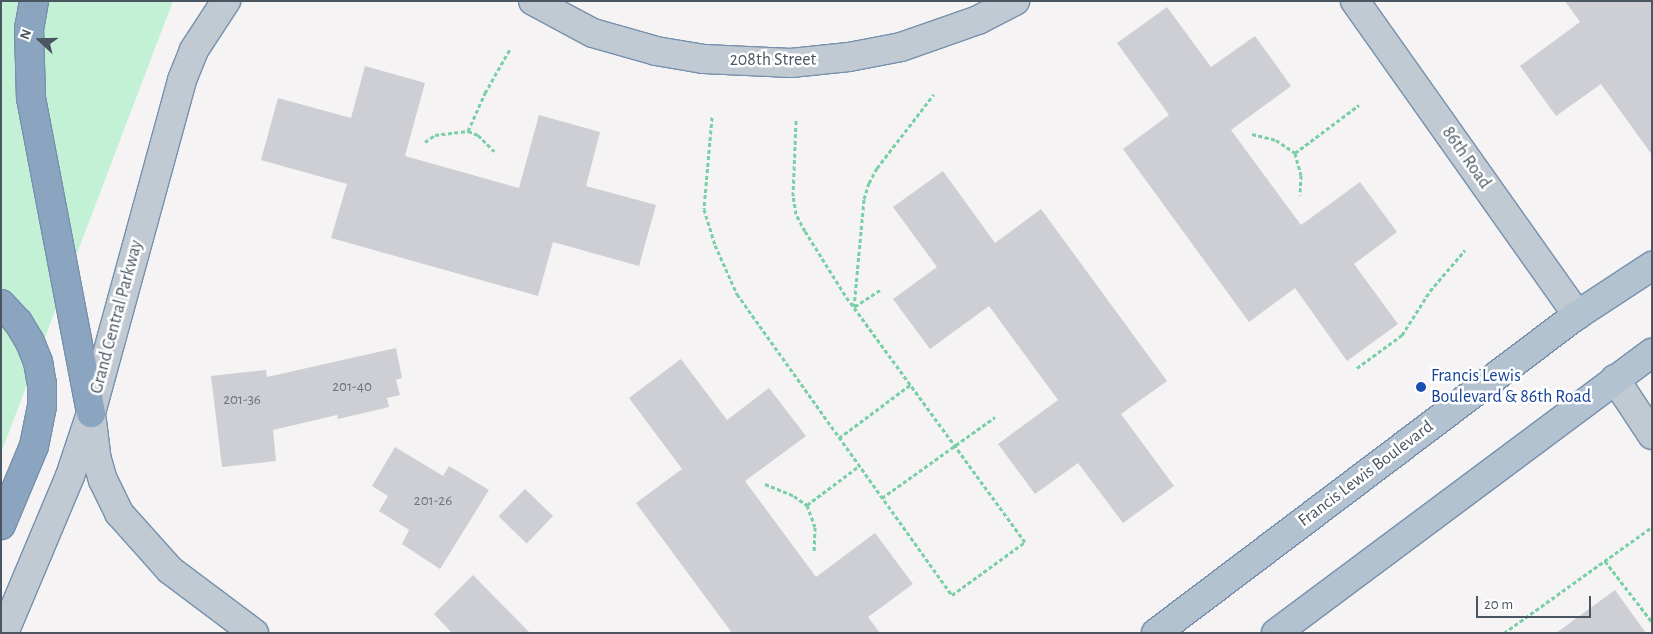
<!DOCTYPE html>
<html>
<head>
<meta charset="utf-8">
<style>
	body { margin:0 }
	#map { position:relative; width:1653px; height:634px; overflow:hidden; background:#f5f3f3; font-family:"Alegreya Sans",sans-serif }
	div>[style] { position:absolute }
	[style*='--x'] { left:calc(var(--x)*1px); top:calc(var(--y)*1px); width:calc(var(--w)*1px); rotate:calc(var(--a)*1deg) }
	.green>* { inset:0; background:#c3f1d5 }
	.building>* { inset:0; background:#cdcfd5; transform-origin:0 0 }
	.path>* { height:3px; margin-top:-1.5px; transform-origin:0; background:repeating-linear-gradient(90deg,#7ad0a6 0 4px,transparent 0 6.5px) }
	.roads { filter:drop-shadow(1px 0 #7690ad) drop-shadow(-1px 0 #7690ad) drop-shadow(0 1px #7690ad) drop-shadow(0 -1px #7690ad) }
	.minor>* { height:28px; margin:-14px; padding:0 14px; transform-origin:14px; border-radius:14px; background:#c1cad2 }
	.major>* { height:28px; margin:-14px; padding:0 14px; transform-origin:14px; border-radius:14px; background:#b3c2d1 }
	.highway>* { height:28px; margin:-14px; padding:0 14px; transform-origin:14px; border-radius:14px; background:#8ba5c1 }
	.dots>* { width:14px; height:14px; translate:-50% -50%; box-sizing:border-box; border:2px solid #fff; border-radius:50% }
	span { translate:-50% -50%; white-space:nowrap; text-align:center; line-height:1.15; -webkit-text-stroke:5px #fff; paint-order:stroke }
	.number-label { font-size:15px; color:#6b747e }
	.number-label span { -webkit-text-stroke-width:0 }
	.street-label { font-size:18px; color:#4a5661 }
	.transit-label { font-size:18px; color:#164399 }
	.left { translate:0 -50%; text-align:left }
	.frame { position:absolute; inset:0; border:2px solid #4a5661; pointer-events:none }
	.north { position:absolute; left:15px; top:15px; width:50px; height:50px; -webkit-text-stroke:4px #fff; paint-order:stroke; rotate:291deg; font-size:14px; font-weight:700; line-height:20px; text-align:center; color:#4a5661 }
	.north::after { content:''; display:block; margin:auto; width:18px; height:22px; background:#4a5661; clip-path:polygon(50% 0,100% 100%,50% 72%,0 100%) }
	.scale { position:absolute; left:1476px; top:596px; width:115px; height:22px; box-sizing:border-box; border:2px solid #4a5661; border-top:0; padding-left:6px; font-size:15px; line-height:18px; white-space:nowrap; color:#4a5661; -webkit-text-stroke:4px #fff; paint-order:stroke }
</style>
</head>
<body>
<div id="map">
	<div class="green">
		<i style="clip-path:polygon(1px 1px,173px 1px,1px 453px)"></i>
	</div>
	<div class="building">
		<i style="clip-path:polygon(1565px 1px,1652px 1px,1652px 155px,1601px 84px,1556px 116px,1520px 66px,1580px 22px)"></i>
		<i style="clip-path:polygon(1167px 7px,1211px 67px,1255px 36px,1291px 86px,1231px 130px,1301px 225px,1360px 182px,1397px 232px,1354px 264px,1398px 324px,1347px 361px,1295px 288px,1249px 322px,1123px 149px,1169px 115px,1117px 43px)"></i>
		<i style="clip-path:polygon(365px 66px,425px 83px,405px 156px,519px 188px,539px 115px,600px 132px,586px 186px,656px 205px,639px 266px,553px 242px,538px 296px,331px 238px,347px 184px,261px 160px,278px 98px,351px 118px)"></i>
		<i style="clip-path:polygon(943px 171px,995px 243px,1041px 209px,1167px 381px,1121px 414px,1174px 486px,1123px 523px,1078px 463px,1035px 494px,998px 444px,1058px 400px,989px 306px,930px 349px,893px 299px,937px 267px,893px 207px)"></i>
		<i style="clip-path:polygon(396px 348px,402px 378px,396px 380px,400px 395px,387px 398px,389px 407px,338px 419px,337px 415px,273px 430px,276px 461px,222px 467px,211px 376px,266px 370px,267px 377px)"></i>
		<i style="clip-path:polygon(681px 359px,727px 420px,769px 388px,806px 436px,745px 481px,816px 577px,875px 533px,913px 584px,868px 617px,880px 633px,732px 633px,636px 503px,682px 469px,629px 398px)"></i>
		<i style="clip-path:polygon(395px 447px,443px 476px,449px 466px,489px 490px,440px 569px,402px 544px,409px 530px,379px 511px,388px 496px,372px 486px)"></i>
		<i style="left:525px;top:489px;width:39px;height:38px;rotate:44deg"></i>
		<i style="clip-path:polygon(473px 575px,530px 633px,452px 633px,434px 614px)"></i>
		<i style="clip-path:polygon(1615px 590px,1646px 633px,1556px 633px)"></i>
	</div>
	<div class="path">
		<i style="--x:712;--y:117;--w:92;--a:95"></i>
		<i style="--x:704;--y:209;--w:38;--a:73"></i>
		<i style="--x:715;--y:245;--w:54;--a:65.8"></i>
		<i style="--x:737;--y:294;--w:370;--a:54.5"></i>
		<i style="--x:952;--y:595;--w:90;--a:-36"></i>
		<i style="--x:1025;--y:542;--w:306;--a:-126.1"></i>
		<i style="--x:845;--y:295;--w:75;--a:-122"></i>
		<i style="--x:805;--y:231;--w:19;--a:-118"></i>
		<i style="--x:796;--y:214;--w:18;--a:-99"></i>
		<i style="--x:793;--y:196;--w:76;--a:-87.7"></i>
		<i style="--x:468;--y:131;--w:42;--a:-65.9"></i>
		<i style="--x:485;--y:93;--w:51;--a:-60.4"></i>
		<i style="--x:1252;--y:134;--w:25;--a:14"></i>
		<i style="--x:1276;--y:140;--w:23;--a:34"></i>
		<i style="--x:1295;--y:153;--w:23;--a:75"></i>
		<i style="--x:1301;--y:175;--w:20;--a:93"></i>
		<i style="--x:425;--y:142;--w:12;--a:-35"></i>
		<i style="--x:435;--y:135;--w:33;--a:-7"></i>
		<i style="--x:468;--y:131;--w:11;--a:22"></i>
		<i style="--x:478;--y:135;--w:23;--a:45"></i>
		<i style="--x:1295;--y:153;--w:80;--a:-36.9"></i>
		<i style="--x:880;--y:290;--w:31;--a:147"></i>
		<i style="--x:854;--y:307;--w:108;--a:-84.7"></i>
		<i style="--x:864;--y:199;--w:17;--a:-73"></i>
		<i style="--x:869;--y:183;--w:17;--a:-62"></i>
		<i style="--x:877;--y:168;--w:93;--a:-52.4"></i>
		<i style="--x:1357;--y:368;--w:56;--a:-36.3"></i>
		<i style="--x:1402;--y:335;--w:52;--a:-57.5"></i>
		<i style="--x:1430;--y:291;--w:54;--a:-49.5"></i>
		<i style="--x:839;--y:438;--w:89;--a:-36.7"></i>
		<i style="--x:765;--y:484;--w:31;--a:22"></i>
		<i style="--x:794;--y:496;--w:16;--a:35"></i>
		<i style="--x:807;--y:505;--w:23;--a:70"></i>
		<i style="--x:815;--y:527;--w:24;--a:92"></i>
		<i style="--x:882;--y:498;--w:139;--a:-35.6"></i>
		<i style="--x:807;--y:505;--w:65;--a:-36.9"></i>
		<i style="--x:1605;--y:561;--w:77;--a:52.4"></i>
		<i style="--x:1504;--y:633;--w:182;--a:-35.6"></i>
	</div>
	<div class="roads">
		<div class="minor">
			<i style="--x:533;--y:1;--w:68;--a:28.1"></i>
			<i style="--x:593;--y:33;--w:66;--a:15.9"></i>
			<i style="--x:656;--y:51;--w:49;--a:9.5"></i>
			<i style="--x:704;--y:59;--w:87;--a:2.6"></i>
			<i style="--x:791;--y:63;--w:58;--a:-5.9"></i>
			<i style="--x:849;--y:57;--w:53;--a:-10.9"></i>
			<i style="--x:901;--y:47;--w:82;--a:-19.3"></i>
			<i style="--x:978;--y:20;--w:42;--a:-27.2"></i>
			<i style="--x:1355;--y:1;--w:385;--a:54.7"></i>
			<i style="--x:1615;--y:379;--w:67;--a:56.5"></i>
			<i style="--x:92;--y:421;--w:35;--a:83"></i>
			<i style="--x:96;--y:456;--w:25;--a:74"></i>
			<i style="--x:103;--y:480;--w:37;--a:64"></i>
			<i style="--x:119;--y:513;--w:76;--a:48.2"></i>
			<i style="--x:170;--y:570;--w:105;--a:36.9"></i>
			<i style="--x:4;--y:633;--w:170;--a:-67.2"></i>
			<i style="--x:70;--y:476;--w:66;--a:-71.6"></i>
			<i style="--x:91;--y:413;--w:345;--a:-74.7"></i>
			<i style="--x:182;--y:80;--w:32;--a:-68"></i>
			<i style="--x:194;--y:50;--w:59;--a:-56.9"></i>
		</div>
		<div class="major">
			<i style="--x:1156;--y:633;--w:528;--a:-37.07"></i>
			<i style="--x:1577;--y:315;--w:90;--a:-33.2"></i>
			<i style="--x:1276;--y:633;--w:469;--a:-36.7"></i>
		</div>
		<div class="highway">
			<i style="--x:34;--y:1;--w:27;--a:100"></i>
			<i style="--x:29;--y:28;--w:70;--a:88.4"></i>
			<i style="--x:31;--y:98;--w:321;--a:79.2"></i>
			<i style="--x:1;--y:304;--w:25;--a:47"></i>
			<i style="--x:18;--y:322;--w:23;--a:59"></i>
			<i style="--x:30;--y:342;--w:22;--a:68"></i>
			<i style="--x:38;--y:362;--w:22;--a:80"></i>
			<i style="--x:42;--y:384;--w:22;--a:90"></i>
			<i style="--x:42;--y:406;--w:41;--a:101.3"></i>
			<i style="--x:34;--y:446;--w:86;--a:112.7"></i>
		</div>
	</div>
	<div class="dots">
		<i style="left:1421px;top:387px;background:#1a4fb4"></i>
	</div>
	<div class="number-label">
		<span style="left:352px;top:387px">201-40</span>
		<span style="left:242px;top:400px">201-36</span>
		<span style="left:433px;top:501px">201-26</span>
	</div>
	<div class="street-label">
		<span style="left:773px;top:60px">208th Street</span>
		<span style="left:1466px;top:158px;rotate:55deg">86th Road</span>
		<span style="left:117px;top:317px;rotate:-75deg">Grand Central Parkway</span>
		<span style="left:1366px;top:474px;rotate:-37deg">Francis Lewis Boulevard</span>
	</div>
	<div class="transit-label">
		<span class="left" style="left:1431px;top:387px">Francis Lewis<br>Boulevard &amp; 86th Road</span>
	</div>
	<div class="frame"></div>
	<div class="north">N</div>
	<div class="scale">20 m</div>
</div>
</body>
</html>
